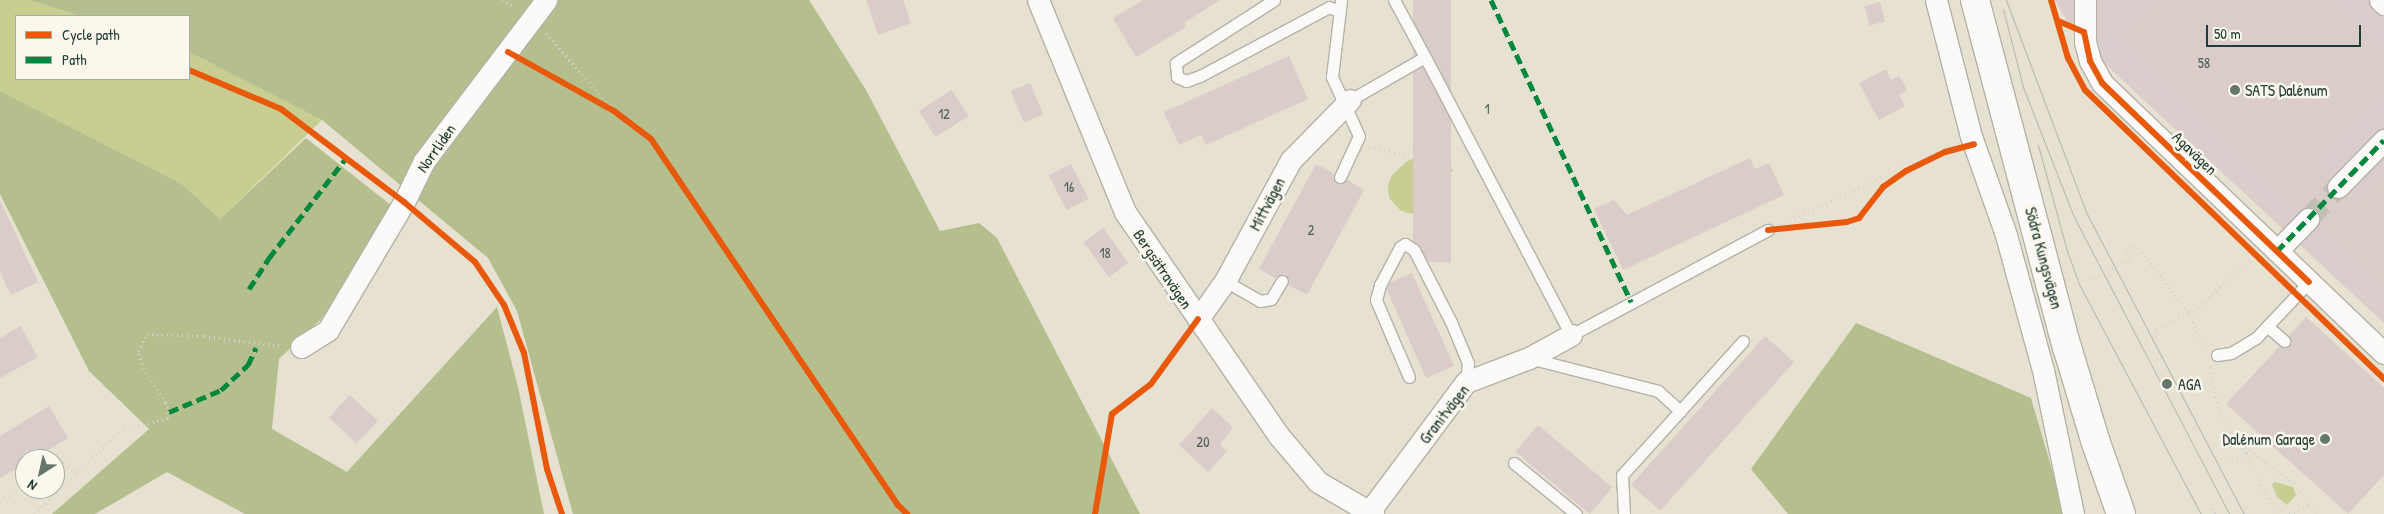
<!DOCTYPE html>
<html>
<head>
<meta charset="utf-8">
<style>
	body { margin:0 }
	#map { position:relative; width:2384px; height:514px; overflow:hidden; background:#e7e1d2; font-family:"Patrick Hand",sans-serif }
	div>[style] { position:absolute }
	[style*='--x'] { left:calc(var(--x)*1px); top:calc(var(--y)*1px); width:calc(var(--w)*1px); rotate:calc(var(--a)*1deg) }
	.industrial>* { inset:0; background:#dbcdcc }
	.green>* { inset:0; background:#c8cd92 }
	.forest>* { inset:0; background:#b4bf8d }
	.building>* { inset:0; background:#d9ccc9; transform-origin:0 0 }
	.minor-tunnel>* { height:21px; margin-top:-10.5px; transform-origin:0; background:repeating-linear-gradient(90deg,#bfc0b2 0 21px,transparent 0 32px) }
	.path>* { height:3px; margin-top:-1.5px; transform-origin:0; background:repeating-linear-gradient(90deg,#d3d3cf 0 1px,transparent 0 5px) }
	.roads { filter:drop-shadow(1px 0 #b3b2a7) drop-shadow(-1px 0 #b3b2a7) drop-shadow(0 1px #b3b2a7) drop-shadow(0 -1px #b3b2a7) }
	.service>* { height:11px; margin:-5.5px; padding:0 5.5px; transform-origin:5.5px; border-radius:5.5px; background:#fbfaf8 }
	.minor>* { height:21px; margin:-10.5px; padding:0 10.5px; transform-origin:10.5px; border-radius:10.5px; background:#fbfaf8 }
	.secondary>* { height:28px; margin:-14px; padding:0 14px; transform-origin:14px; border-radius:14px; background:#fbfaf8 }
	.tram>* { height:1px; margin:-0.5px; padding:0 0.5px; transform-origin:0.5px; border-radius:0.5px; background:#b2b5b2 }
	.quiet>* { height:5px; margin-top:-2.5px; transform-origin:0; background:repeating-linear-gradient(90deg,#00873e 0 10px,transparent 0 15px) }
	.cycleway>* { height:6px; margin:-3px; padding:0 3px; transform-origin:3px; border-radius:3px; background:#e8590c }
	.dots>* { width:14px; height:14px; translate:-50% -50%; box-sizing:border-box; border:2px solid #fbf7ec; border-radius:50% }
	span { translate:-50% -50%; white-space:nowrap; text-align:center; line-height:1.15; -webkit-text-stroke:5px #fbf7ec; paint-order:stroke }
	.number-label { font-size:14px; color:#4e6159 }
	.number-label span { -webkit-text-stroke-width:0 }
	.poi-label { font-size:16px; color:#1f3d34 }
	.left { translate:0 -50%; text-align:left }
	.right { translate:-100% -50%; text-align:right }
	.street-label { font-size:16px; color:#1f3d34 }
	.legend { position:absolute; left:15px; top:15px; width:175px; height:65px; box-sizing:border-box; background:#fbf7ec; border:1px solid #a3ada2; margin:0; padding:6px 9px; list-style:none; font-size:15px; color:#1f3d34 }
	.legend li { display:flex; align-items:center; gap:10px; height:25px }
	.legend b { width:25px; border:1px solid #a3ada2 }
	.north { position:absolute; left:15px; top:449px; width:50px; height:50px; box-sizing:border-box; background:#fbf7ec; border:1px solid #a3ada2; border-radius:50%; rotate:215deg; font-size:14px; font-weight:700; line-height:20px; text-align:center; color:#1f3d34 }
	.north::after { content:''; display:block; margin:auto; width:18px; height:22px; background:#65766b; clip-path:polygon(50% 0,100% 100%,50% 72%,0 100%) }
	.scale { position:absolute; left:2206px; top:25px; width:155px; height:22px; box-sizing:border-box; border:2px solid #1f3d34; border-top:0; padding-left:6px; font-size:15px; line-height:18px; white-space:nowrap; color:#1f3d34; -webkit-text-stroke:4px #fbf7ec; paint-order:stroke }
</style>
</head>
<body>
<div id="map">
	<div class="industrial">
		<i style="clip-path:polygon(2055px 0,2374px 0,2384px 10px,2384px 323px,2076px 37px)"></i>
	</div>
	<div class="green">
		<i style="clip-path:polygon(0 0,29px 0,81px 16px,16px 16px,16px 79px,189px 79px,189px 52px,322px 120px,220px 219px,182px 184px,0 91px)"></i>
		<i style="clip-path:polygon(1439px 146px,1453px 171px,1428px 184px,1428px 201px,1420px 211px,1413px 214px,1401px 211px,1389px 198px,1388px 185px,1392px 175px,1406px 162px)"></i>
		<i style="clip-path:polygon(2275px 482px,2293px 487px,2296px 495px,2287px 505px,2277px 497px,2272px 484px)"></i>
	</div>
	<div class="forest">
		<i style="clip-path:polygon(29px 0,809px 0,866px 90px,940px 231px,979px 223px,997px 238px,1140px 514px,573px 514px,517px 311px,488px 258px,322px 120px,189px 52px,189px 16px,81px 16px)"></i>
		<i style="clip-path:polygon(0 91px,182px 184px,220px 219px,306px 138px,392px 206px,322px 318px,279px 359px,272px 429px,347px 472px,497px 307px,518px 387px,544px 514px,245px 514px,167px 472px,95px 514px,52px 514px,149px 429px,89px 371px,0 194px)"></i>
		<i style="clip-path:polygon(1856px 323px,2031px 398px,2065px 514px,1788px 514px,1751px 469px)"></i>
	</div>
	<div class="building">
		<i style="clip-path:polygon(866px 0,903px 0,911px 23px,878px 35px)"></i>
		<i style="clip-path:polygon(1143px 0,1220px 0,1184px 23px,1186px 27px,1136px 57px,1113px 18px)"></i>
		<i style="left:1413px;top:0;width:38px;height:262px"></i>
		<i style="clip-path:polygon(2155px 0,2333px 0,2384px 50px,2384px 90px,2314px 163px,2329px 178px,2326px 184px,2329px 196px,2335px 199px,2347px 196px,2353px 201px,2384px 169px,2384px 293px,2317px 228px,2320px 222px,2317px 210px,2311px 207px,2299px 210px,2120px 37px)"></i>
		<i style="left:1880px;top:2px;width:20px;height:16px;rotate:75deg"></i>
		<i style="clip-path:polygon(1289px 56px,1308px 99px,1206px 145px,1201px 135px,1179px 145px,1164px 112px)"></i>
		<i style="clip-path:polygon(1886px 69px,1891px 80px,1899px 76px,1907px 90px,1899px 95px,1905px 106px,1879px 120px,1859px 83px)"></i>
		<i style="left:1030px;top:83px;width:34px;height:21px;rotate:67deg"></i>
		<i style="left:952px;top:90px;width:31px;height:39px;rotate:58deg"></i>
		<i style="clip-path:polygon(1750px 158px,1755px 169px,1769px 163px,1784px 195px,1623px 270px,1594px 209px,1614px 200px,1627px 215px)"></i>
		<i style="left:1071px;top:164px;width:39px;height:25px;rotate:63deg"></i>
		<i style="clip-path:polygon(1316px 164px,1333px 173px,1336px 184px,1347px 180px,1364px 190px,1307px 295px,1288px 285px,1285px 274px,1275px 278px,1259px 269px)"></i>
		<i style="clip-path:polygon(0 200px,38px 282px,11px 295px,0 272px)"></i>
		<i style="left:1103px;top:228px;width:43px;height:24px;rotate:54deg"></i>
		<i style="clip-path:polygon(1412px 273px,1454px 366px,1426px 378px,1387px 290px,1389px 283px)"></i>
		<i style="clip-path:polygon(2306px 317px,2384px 388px,2384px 475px,2348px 514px,2226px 404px,2279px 347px,2289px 346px,2289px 336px)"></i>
		<i style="clip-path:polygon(20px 326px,38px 357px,0 378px,0 338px)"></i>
		<i style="left:1765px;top:336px;width:39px;height:200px;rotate:42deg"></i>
		<i style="left:350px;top:395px;width:38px;height:31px;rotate:43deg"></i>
		<i style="clip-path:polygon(49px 406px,68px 438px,33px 459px,25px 459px,25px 464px,0 478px,0 436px)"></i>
		<i style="clip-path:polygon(1212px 408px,1233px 427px,1220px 445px,1227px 451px,1208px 472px,1179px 445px)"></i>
		<i style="left:1538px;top:425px;width:97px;height:35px;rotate:40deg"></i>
	</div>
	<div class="minor-tunnel">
		<i style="--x:2308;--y:219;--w:44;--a:-46.8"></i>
	</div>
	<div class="path">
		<i style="--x:502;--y:0;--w:15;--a:28"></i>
		<i style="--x:546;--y:33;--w:103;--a:48.9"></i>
		<i style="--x:1369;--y:148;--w:39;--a:9"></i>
		<i style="--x:1408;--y:154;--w:44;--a:-28.3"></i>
		<i style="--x:1781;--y:224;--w:188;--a:-24.8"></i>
		<i style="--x:2090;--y:280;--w:47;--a:-28.2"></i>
		<i style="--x:2131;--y:258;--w:10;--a:-119"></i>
		<i style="--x:2126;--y:249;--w:10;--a:-29"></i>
		<i style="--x:2135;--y:244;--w:87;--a:51.5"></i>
		<i style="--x:2189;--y:312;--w:38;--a:68"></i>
		<i style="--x:2156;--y:329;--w:47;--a:-26.6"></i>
		<i style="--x:2198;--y:308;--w:76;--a:-43.4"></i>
		<i style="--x:2210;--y:367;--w:49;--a:78.2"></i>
		<i style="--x:2220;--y:415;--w:46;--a:55.6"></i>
		<i style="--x:2246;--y:453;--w:68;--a:63.8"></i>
		<i style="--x:2241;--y:444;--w:66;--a:36.3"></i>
		<i style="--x:2294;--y:483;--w:27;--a:56"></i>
		<i style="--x:2309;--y:505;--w:14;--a:39"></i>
		<i style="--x:2228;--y:463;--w:21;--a:-29"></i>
		<i style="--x:55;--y:469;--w:12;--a:-35"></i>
		<i style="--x:65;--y:462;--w:16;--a:47"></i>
		<i style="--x:0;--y:502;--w:29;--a:-31"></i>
		<i style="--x:2210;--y:504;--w:11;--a:63"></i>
		<i style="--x:35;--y:514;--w:117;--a:-44.3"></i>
		<i style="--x:119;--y:432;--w:51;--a:-15.9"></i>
		<i style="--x:168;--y:418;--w:16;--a:-97"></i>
		<i style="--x:166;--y:402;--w:40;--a:-124.9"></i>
		<i style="--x:143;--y:369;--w:19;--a:-106"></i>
		<i style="--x:138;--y:351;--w:19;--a:-62"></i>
		<i style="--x:147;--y:334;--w:57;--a:2"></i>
		<i style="--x:204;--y:336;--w:79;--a:7.3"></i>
		<i style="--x:2289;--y:514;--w:22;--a:-24"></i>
	</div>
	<div class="roads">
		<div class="service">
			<i style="--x:1274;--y:0;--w:117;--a:147.3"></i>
			<i style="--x:1176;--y:63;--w:14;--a:86"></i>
			<i style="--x:1177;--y:77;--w:10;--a:24"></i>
			<i style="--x:1186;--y:81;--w:15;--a:-20"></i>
			<i style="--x:1200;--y:76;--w:146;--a:-28.1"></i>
			<i style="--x:1329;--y:7;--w:10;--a:24"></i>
			<i style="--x:1425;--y:57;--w:314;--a:62.3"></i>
			<i style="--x:1571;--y:335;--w:223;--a:-28.1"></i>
			<i style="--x:1350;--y:100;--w:86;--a:-29.8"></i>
			<i style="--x:1425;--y:57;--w:65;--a:-118.5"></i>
			<i style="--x:1340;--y:177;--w:45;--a:-65.1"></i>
			<i style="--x:1359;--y:136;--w:65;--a:-114.6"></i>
			<i style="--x:1332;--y:77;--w:78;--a:-83.3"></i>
			<i style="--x:1225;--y:281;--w:40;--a:29.7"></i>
			<i style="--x:1260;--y:301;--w:11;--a:-10"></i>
			<i style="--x:1271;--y:299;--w:21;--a:-59"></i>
			<i style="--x:2267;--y:326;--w:23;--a:41"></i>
			<i style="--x:2217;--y:355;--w:14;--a:-8"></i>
			<i style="--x:2231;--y:353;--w:29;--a:-31"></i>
			<i style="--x:2256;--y:338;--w:77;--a:-46.6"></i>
			<i style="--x:1529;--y:358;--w:133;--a:14.3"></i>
			<i style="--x:1658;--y:391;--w:30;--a:42"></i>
			<i style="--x:1680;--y:411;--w:86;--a:132.2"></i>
			<i style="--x:1622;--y:475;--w:39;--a:87"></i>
			<i style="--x:1409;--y:377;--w:84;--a:-113.2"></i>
			<i style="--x:1376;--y:300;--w:16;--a:-75"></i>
			<i style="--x:1380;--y:285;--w:43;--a:-62.2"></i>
			<i style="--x:1400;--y:247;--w:6;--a:-31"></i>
			<i style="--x:1405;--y:244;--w:11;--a:34"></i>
			<i style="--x:1414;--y:250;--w:81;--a:62.8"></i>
			<i style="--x:1451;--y:322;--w:44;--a:67.5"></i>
			<i style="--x:1468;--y:363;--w:19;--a:96"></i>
			<i style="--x:1680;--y:411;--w:94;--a:-48"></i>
			<i style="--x:1514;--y:463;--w:80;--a:39.4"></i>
		</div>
		<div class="minor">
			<i style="--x:1038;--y:0;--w:229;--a:67.7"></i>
			<i style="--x:1125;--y:212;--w:272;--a:55.5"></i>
			<i style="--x:1279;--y:436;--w:60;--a:49.7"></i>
			<i style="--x:1318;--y:482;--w:64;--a:30.2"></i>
			<i style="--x:1936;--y:0;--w:140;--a:75.6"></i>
			<i style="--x:1971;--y:136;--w:105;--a:70.5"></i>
			<i style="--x:2006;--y:235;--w:140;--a:74.7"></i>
			<i style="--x:2043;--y:370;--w:147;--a:78.2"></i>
			<i style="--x:2085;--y:0;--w:42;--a:90"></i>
			<i style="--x:2085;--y:42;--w:20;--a:75"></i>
			<i style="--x:2090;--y:61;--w:25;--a:61"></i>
			<i style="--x:2102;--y:83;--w:390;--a:43.8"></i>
			<i style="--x:2380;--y:0;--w:6;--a:45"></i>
			<i style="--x:2338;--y:187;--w:66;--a:-45.6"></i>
			<i style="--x:2277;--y:251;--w:45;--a:-45.9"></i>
			<i style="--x:1198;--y:319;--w:47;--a:-54.6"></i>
			<i style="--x:1225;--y:281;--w:138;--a:-61.4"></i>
			<i style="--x:1291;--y:160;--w:84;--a:-45.5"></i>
			<i style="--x:301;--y:347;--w:32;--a:-32"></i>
			<i style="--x:328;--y:330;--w:149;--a:-59.3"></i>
			<i style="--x:404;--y:202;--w:46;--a:-64"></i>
			<i style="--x:424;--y:161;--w:202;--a:-52.8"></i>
			<i style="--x:1369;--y:512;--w:162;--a:-53.3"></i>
			<i style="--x:1466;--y:382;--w:67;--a:-20.9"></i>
			<i style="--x:1529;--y:358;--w:48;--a:-28.7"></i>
		</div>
		<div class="secondary">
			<i style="--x:1975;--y:0;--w:359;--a:75.2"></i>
			<i style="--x:2067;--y:347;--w:97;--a:73.2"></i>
			<i style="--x:2095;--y:440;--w:78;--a:70.6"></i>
		</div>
	</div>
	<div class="tram">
		<i style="--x:2006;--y:0;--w:227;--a:69.3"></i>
		<i style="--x:2086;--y:212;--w:341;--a:62.4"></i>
		<i style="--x:2003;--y:9;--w:81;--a:75.6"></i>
		<i style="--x:2023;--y:87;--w:140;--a:68.6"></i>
		<i style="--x:2074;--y:217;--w:335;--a:62.4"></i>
		<i style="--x:2038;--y:145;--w:110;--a:74.7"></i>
		<i style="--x:2067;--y:251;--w:35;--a:70"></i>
		<i style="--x:2079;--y:284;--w:260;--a:62.1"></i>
	</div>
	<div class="quiet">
		<i style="--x:1491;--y:0;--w:333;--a:65.1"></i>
		<i style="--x:2277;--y:251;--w:154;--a:-46.1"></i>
		<i style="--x:249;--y:289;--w:37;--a:-57"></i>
		<i style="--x:269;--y:258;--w:126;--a:-52.4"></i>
		<i style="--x:169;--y:412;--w:56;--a:-22.9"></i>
		<i style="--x:221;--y:390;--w:37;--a:-43"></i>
		<i style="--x:248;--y:365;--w:19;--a:-65"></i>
	</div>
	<div class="cycleway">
		<i style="--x:2051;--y:0;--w:60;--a:73.7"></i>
		<i style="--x:2068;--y:58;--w:36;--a:62"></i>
		<i style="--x:2085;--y:90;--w:416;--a:44"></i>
		<i style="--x:2058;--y:21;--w:28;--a:23"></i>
		<i style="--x:2084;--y:32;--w:30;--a:78"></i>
		<i style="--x:2090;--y:61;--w:25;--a:61"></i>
		<i style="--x:2102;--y:83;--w:287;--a:43.9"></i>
		<i style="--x:508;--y:52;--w:121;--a:29.1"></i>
		<i style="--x:614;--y:111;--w:46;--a:37.1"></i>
		<i style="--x:651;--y:139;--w:442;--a:56"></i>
		<i style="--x:898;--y:505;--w:13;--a:45"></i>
		<i style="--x:189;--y:70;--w:100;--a:23"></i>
		<i style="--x:281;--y:109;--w:154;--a:37.1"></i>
		<i style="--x:404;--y:202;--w:93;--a:40.2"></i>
		<i style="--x:475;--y:262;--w:52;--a:56"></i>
		<i style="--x:504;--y:305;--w:52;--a:67.4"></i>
		<i style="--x:524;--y:353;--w:118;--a:78.8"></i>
		<i style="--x:547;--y:469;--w:47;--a:71.6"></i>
		<i style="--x:1768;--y:230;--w:79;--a:-5.8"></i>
		<i style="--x:1847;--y:222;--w:13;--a:-18"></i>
		<i style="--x:1859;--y:218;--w:39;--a:-52"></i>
		<i style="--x:1883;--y:187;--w:28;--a:-35"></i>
		<i style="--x:1906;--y:171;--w:43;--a:-26"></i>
		<i style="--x:1945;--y:152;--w:30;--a:-15"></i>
		<i style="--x:1095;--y:514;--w:101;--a:-80.4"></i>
		<i style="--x:1112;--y:414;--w:49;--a:-37.6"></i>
		<i style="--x:1151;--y:384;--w:80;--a:-54.1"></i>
	</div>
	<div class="dots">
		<i style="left:2235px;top:90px;background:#65766b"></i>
		<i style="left:2167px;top:384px;background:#65766b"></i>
		<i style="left:2325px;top:439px;background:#65766b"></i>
	</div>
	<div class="number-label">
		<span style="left:2204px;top:63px">58</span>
		<span style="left:1487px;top:109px">1</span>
		<span style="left:944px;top:114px">12</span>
		<span style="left:1069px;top:187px">16</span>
		<span style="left:1311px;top:230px">2</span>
		<span style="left:1105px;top:253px">18</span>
		<span style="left:1203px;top:442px">20</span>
	</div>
	<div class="poi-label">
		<span class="left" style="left:2245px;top:90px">SATS Dalénum</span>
		<span class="left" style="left:2178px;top:384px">AGA</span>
		<span class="right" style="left:2315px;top:439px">Dalénum Garage</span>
	</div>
	<div class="street-label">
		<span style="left:436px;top:148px;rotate:-55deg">Norrliden</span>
		<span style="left:2195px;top:153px;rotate:44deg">Agavägen</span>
		<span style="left:1267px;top:204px;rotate:-62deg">Mittvägen</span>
		<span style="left:2044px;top:258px;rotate:75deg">Södra Kungsvägen</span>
		<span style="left:1163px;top:269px;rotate:56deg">Bergsätravägen</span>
		<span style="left:1444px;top:414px;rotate:-52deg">Granitvägen</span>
	</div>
	<ul class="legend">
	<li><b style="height:6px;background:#e8590c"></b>Cycle path</li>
	<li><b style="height:6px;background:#00873e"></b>Path</li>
	</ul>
	<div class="north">N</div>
	<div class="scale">50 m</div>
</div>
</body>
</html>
